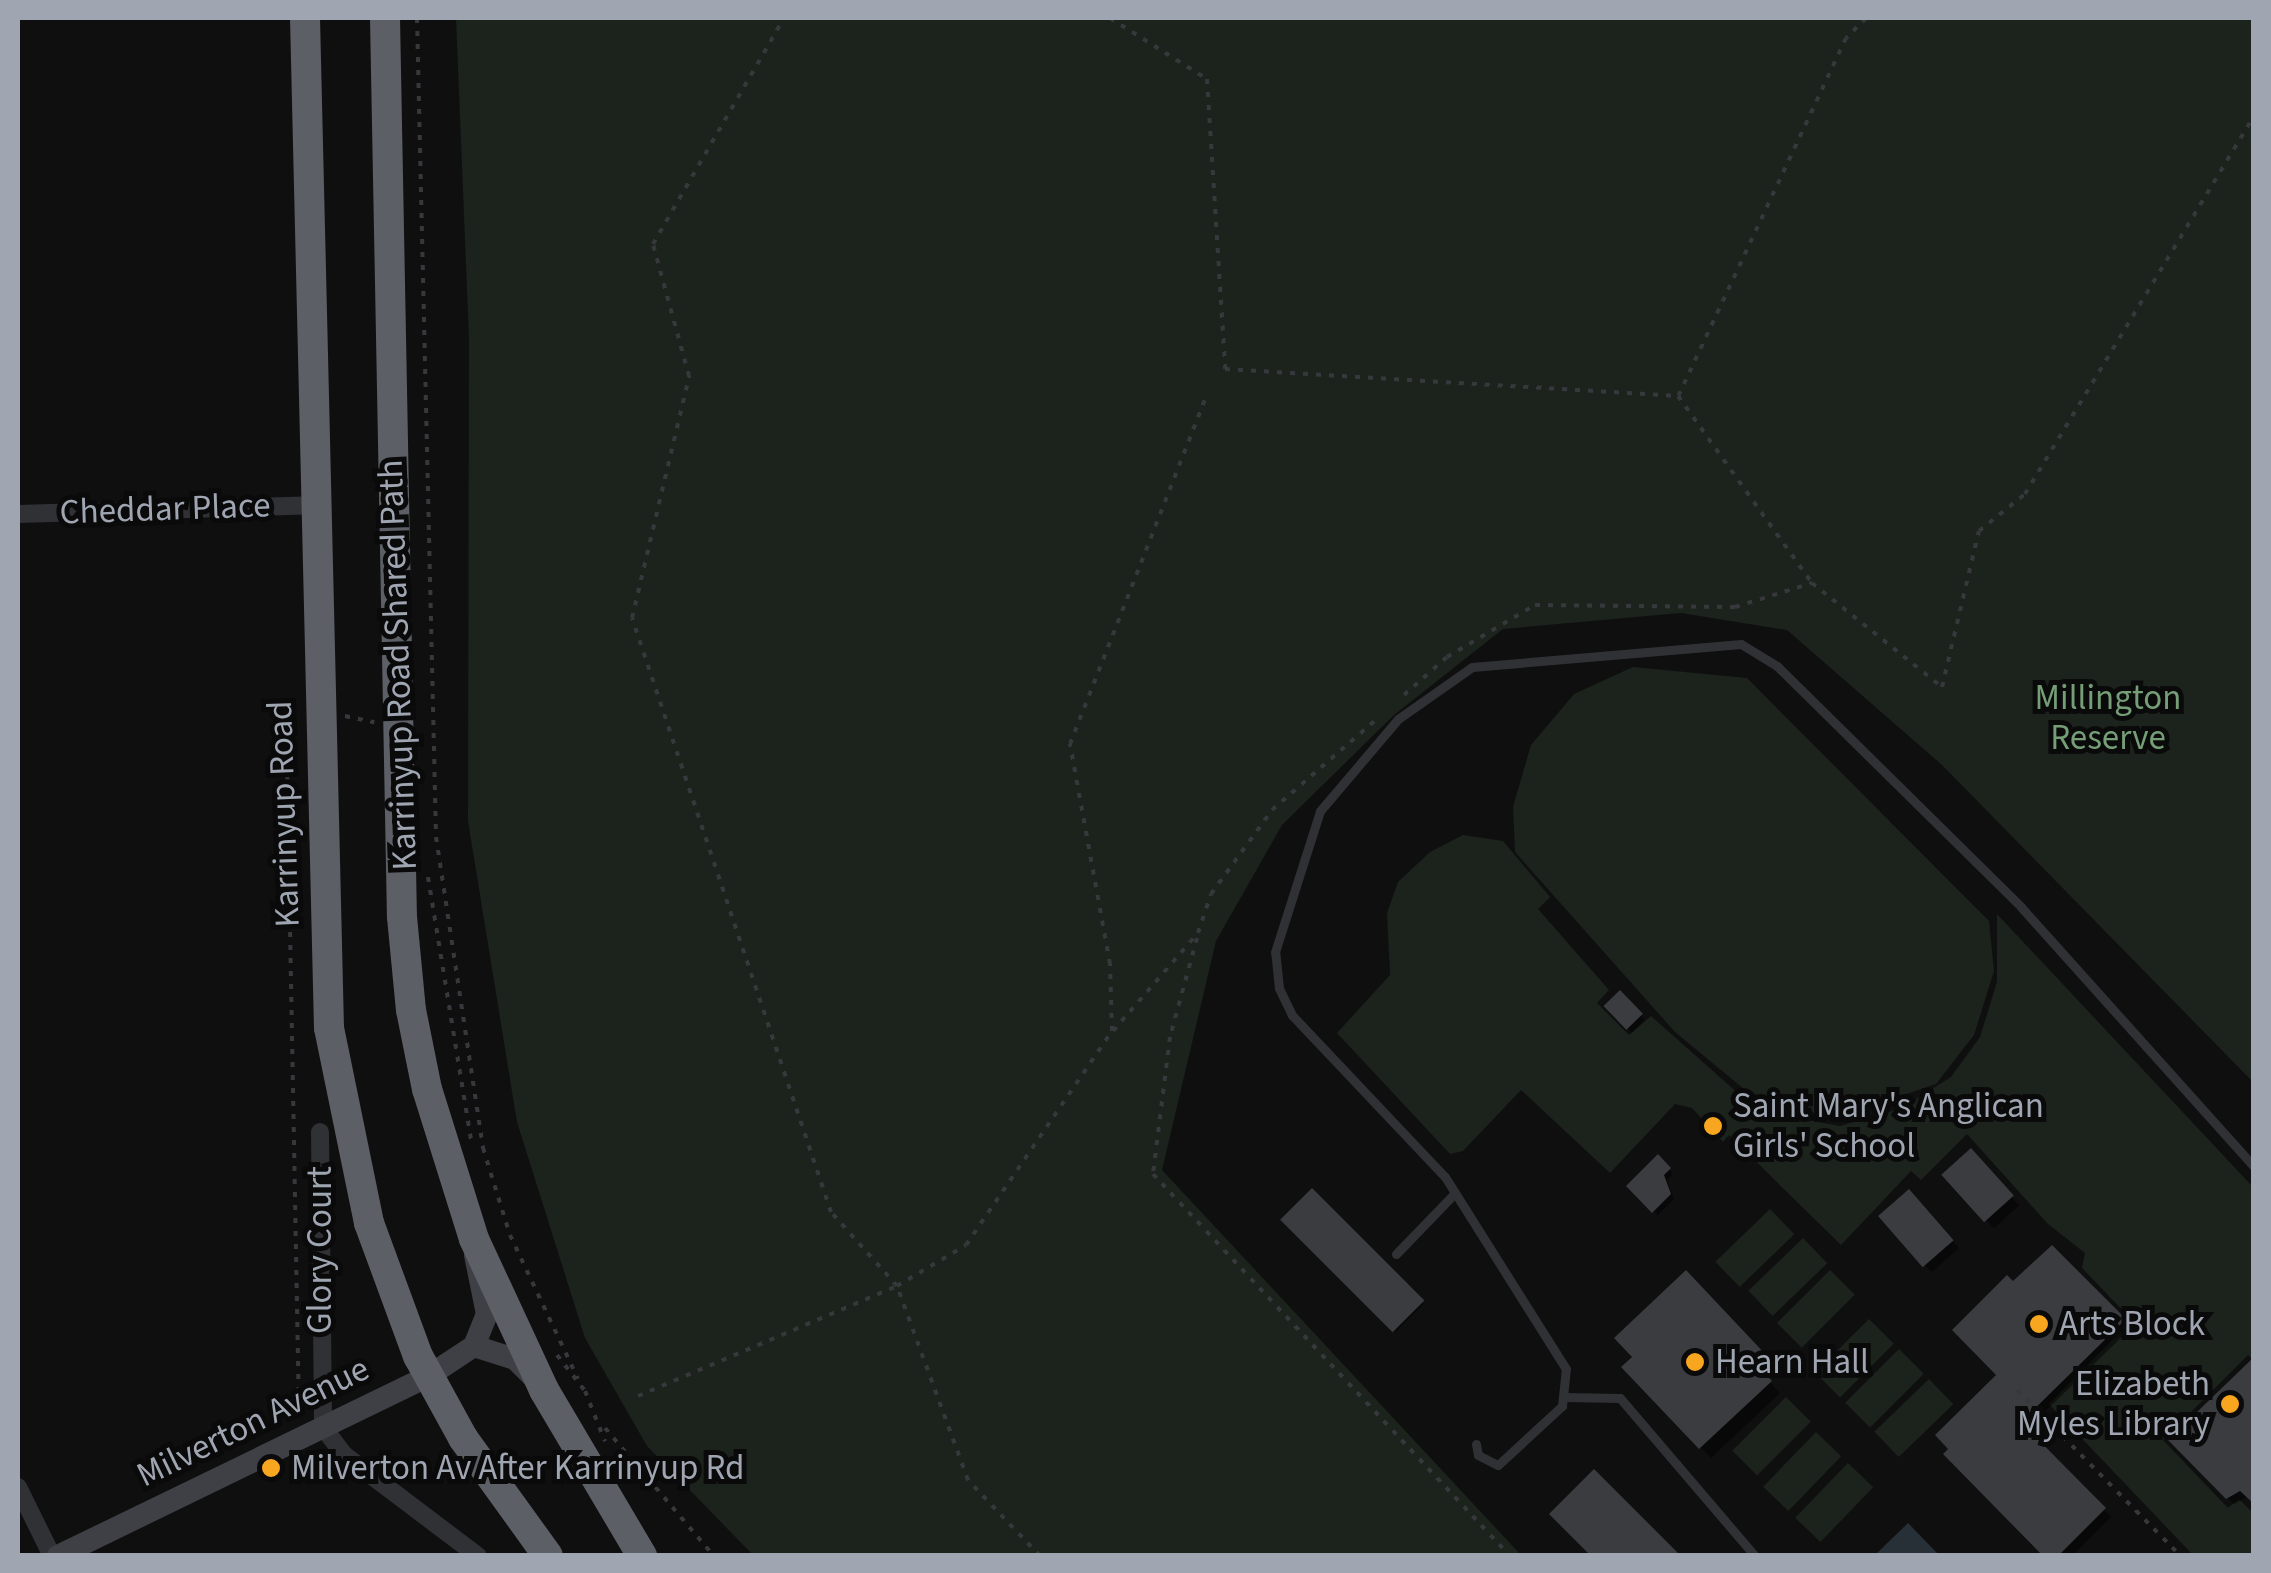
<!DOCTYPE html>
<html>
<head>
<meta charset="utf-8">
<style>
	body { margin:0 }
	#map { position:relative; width:2271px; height:1573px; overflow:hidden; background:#0f0f10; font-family:"Source Sans 3",sans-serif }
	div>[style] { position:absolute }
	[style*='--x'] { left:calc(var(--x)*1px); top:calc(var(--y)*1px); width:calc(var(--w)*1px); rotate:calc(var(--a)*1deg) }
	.green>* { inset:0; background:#1b231c; transform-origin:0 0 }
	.water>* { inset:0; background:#273036 }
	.shadow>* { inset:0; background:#0007; transform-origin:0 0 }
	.building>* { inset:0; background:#3b3c40; transform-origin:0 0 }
	.path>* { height:4px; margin-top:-2px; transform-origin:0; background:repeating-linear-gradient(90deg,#36383c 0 5px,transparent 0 13px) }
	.lane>* { height:9px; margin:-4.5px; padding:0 4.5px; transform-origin:4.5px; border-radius:4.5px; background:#303135 }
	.street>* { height:18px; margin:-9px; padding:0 9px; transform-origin:9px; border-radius:9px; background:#303135 }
	.secondary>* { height:22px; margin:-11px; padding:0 11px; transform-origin:11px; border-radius:11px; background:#3e4045 }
	.highway>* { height:30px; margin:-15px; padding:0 15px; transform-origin:15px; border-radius:15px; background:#5c5f66 }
	.dots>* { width:28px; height:28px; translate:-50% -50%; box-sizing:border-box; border:5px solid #0a0a0b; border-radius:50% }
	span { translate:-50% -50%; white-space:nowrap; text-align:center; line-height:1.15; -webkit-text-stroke:10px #0a0a0b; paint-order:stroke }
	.street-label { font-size:35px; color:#9fa6b2 }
	.park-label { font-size:35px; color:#759e76 }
	.poi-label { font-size:35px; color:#9fa6b2 }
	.left { translate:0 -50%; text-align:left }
	.right { translate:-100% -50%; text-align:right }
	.frame { position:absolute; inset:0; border:20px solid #9fa6b2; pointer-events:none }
</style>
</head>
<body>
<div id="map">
	<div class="green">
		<i style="clip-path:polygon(456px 18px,2253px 18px,2253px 1082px,1942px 765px,1787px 630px,1681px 613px,1503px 629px,1394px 715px,1282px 825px,1216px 941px,1162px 1170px,1521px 1555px,753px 1555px,647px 1446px,585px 1338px,517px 1122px,468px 821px,469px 338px)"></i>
		<i style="clip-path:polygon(1633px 667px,1747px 678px,1989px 921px,1994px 971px,1974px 1035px,1936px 1084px,1839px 1117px,1762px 1104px,1675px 1032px,1515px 852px,1513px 807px,1531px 745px,1574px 694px)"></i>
		<i style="clip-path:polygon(1463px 835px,1503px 841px,1550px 897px,1538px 909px,1609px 990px,1597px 1003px,1629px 1035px,1651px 1016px,1758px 1111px,1840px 1126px,1902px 1108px,1951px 1077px,1980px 1037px,1997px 982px,1997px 914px,2253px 1187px,2253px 1360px,2248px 1355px,2163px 1440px,2228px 1508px,2239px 1499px,2253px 1513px,2253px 1555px,2193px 1555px,2049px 1404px,2132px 1320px,2082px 1268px,2085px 1253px,2048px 1224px,1967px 1134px,1921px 1180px,1911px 1171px,1841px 1245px,1729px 1135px,1723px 1142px,1692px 1108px,1675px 1104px,1610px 1173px,1521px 1090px,1463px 1151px,1450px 1154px,1337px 1033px,1390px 975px,1387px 913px,1398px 882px,1430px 852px)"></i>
		<i style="left:1770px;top:1209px;width:35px;height:76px;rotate:46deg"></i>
		<i style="left:1803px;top:1238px;width:35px;height:76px;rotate:46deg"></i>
		<i style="left:1830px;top:1270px;width:35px;height:75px;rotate:45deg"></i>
		<i style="left:1869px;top:1319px;width:35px;height:76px;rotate:45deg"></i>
		<i style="left:1899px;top:1349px;width:35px;height:76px;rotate:45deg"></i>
		<i style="left:1929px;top:1379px;width:35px;height:76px;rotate:46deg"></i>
		<i style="left:1786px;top:1397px;width:35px;height:76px;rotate:45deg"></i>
		<i style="left:1816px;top:1432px;width:35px;height:76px;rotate:44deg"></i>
		<i style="left:1848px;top:1463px;width:35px;height:76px;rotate:44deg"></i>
	</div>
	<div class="water">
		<i style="clip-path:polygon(1908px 1523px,1939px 1555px,1875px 1555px)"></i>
	</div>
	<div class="shadow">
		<i style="left:1620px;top:994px;width:36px;height:18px;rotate:46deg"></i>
		<i style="left:1971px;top:1152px;width:72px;height:34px;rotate:48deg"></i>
		<i style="clip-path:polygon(1658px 1158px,1673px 1174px,1667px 1180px,1674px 1199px,1658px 1215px,1630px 1186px)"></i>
		<i style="left:1312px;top:1192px;width:158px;height:40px;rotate:45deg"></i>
		<i style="clip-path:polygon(1916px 1200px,1959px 1248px,1932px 1272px,1925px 1265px)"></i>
		<i style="clip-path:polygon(2052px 1249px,2131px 1328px,2026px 1430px,2111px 1517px,2072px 1556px,2047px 1556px,2000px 1375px,2013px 1284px)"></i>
		<i style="clip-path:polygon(1686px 1273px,1776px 1368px,1766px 1378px,1780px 1393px,1711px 1458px,1625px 1367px)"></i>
		<i style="clip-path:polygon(2172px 1440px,2249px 1496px,2234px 1504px)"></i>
	</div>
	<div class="building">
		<i style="left:1620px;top:990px;width:33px;height:23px;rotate:46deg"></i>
		<i style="left:1971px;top:1148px;width:64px;height:40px;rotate:48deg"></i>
		<i style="clip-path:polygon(1658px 1154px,1671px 1168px,1664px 1175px,1671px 1194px,1652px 1213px,1626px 1186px)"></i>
		<i style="left:1312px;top:1188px;width:159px;height:45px;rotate:45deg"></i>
		<i style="left:1909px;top:1189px;width:68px;height:41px;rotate:49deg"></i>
		<i style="clip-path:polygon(2052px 1245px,2126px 1319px,2021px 1422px,2106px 1508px,2058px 1556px,2043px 1556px,1943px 1454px,1948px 1449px,1935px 1435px,1996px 1375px,1952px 1330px,2007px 1275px,2013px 1281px)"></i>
		<i style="clip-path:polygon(1686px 1270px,1768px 1357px,1758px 1366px,1772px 1381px,1699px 1449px,1621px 1367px,1632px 1357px,1614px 1338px)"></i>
		<i style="clip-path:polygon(2254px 1357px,2254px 1504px,2240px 1491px,2226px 1499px,2168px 1440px)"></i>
		<i style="clip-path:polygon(1594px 1469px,1681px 1556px,1591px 1556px,1549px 1514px)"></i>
	</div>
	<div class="path">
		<i style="--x:417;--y:18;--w:819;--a:88.67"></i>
		<i style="--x:436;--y:837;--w:315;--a:81.4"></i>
		<i style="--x:483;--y:1148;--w:91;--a:72.8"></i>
		<i style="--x:510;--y:1235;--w:159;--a:64.7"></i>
		<i style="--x:1110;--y:18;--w:115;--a:32.2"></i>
		<i style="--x:1207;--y:79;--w:291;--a:86.4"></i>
		<i style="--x:1225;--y:369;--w:454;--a:3.4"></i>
		<i style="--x:1866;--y:18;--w:28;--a:135"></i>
		<i style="--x:1846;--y:38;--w:395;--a:115.1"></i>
		<i style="--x:1678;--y:396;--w:230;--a:54.4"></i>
		<i style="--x:1812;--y:583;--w:166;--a:38.7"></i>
		<i style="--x:1942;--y:687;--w:160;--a:-76.7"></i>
		<i style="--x:1979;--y:531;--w:59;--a:-38.8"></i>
		<i style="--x:2025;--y:494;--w:442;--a:-58.8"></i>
		<i style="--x:1404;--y:695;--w:57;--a:-41.5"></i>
		<i style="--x:1447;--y:657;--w:102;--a:-30.6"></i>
		<i style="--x:1535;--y:605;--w:200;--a:0.6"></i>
		<i style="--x:1735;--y:607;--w:81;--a:-17.3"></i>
		<i style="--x:295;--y:711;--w:9;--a:180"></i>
		<i style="--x:286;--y:711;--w:705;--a:88.94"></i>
		<i style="--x:345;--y:716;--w:30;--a:12"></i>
		<i style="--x:428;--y:877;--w:266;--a:80.7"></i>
		<i style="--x:1197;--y:938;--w:103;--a:105.3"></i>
		<i style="--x:1170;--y:1037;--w:138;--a:97.1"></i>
		<i style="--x:1153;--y:1174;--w:523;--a:46.94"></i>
		<i style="--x:1113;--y:1031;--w:130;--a:-49.1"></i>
		<i style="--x:1198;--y:933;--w:41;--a:-71.6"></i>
		<i style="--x:1211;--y:894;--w:104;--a:-54"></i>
		<i style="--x:1272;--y:810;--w:140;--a:-41"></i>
		<i style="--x:557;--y:1355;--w:46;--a:52.1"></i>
		<i style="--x:585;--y:1391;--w:54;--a:68.2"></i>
		<i style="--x:2017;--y:1390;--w:228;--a:45.4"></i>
		<i style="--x:638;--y:1396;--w:281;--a:-23"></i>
		<i style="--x:897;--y:1286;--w:99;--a:-131.7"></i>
		<i style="--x:831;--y:1212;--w:626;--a:-108.52"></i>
		<i style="--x:632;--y:618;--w:249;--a:-76.7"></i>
		<i style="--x:689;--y:376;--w:137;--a:-105.3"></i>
		<i style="--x:653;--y:244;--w:261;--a:-59.9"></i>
		<i style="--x:605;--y:1428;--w:168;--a:49.6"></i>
		<i style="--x:1040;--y:1556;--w:105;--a:-133.5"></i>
		<i style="--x:968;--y:1480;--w:207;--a:-110.1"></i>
		<i style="--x:897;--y:1286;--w:80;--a:-30.7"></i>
		<i style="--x:966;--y:1245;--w:259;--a:-55.7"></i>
		<i style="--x:1112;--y:1031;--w:67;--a:-91.7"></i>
		<i style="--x:1110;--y:964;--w:224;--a:-100.3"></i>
		<i style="--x:1070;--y:744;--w:375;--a:-68.6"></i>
	</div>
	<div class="lane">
		<i style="--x:1396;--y:1254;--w:85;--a:-46"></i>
		<i style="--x:1565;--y:1397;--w:55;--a:1"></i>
		<i style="--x:1620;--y:1398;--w:208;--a:49.5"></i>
		<i style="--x:1476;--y:1444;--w:11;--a:80"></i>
		<i style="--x:1478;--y:1455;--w:22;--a:27"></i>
		<i style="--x:1498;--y:1465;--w:87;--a:-42.7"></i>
		<i style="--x:1562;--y:1406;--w:37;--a:-84"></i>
		<i style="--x:1566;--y:1369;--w:227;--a:-122.2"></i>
		<i style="--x:1445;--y:1177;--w:223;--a:-133.4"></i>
		<i style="--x:1292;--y:1015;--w:30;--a:-116"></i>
		<i style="--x:1279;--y:988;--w:36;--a:-96"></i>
		<i style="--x:1275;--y:952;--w:148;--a:-72.3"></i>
		<i style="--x:1320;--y:811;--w:121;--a:-49.7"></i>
		<i style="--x:1398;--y:719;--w:90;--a:-35.1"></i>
		<i style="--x:1472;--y:667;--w:270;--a:-4.9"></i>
		<i style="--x:1741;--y:644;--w:42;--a:31.4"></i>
		<i style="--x:1777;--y:666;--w:343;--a:44.6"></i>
		<i style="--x:2021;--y:907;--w:349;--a:48.1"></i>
	</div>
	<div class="street">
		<i style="--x:18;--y:514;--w:295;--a:-1.7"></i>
		<i style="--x:320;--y:1132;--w:295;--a:89.4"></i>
		<i style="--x:323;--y:1427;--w:34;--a:53"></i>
		<i style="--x:343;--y:1454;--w:169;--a:37.1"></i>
		<i style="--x:18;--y:1487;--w:77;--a:63.8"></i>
	</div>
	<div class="secondary">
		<i style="--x:474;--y:1346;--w:43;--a:17.6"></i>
		<i style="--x:515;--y:1359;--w:28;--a:45"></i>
		<i style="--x:58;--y:1556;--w:410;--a:-25.9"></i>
		<i style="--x:427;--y:1377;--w:56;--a:-33.4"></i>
		<i style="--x:474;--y:1346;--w:35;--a:-68"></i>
		<i style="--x:487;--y:1314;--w:60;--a:-101.5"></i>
	</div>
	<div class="highway">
		<i style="--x:305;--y:18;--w:1010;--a:88.64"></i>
		<i style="--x:329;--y:1028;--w:199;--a:78.4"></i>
		<i style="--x:369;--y:1223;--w:142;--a:69.8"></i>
		<i style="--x:418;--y:1356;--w:94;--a:61.2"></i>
		<i style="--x:463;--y:1438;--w:145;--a:54.2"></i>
		<i style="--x:385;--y:18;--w:899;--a:88.92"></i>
		<i style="--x:402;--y:917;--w:93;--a:84.5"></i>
		<i style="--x:411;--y:1010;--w:81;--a:78.6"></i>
		<i style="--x:427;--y:1089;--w:157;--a:72.6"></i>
		<i style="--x:474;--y:1239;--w:166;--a:65.1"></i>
		<i style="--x:544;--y:1390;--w:193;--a:59.4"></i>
	</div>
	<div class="dots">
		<i style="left:1713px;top:1126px;background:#f8a61f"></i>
		<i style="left:2039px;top:1324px;background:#f8a61f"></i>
		<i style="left:1695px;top:1362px;background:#f8a61f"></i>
		<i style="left:2230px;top:1404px;background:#f8a61f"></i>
		<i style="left:271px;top:1468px;background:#f8a61f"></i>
	</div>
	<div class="street-label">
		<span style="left:165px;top:509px;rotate:-2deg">Cheddar Place</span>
		<span style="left:398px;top:665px;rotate:-92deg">Karrinyup Road Shared Path</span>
		<span style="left:284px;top:814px;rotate:-92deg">Karrinyup Road</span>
		<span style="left:320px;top:1250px;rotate:-90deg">Glory Court</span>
		<span style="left:253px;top:1422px;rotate:-26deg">Milverton Avenue</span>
	</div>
	<div class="park-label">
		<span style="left:2108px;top:718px">Millington<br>Reserve</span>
	</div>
	<div class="poi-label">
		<span class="left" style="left:1733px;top:1126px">Saint Mary's Anglican<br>Girls' School</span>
		<span class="left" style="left:2059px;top:1324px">Arts Block</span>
		<span class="left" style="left:1715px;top:1362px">Hearn Hall</span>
		<span class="right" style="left:2210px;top:1404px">Elizabeth<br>Myles Library</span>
		<span class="left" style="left:291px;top:1468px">Milverton Av After Karrinyup Rd</span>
	</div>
	<div class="frame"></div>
</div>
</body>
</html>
